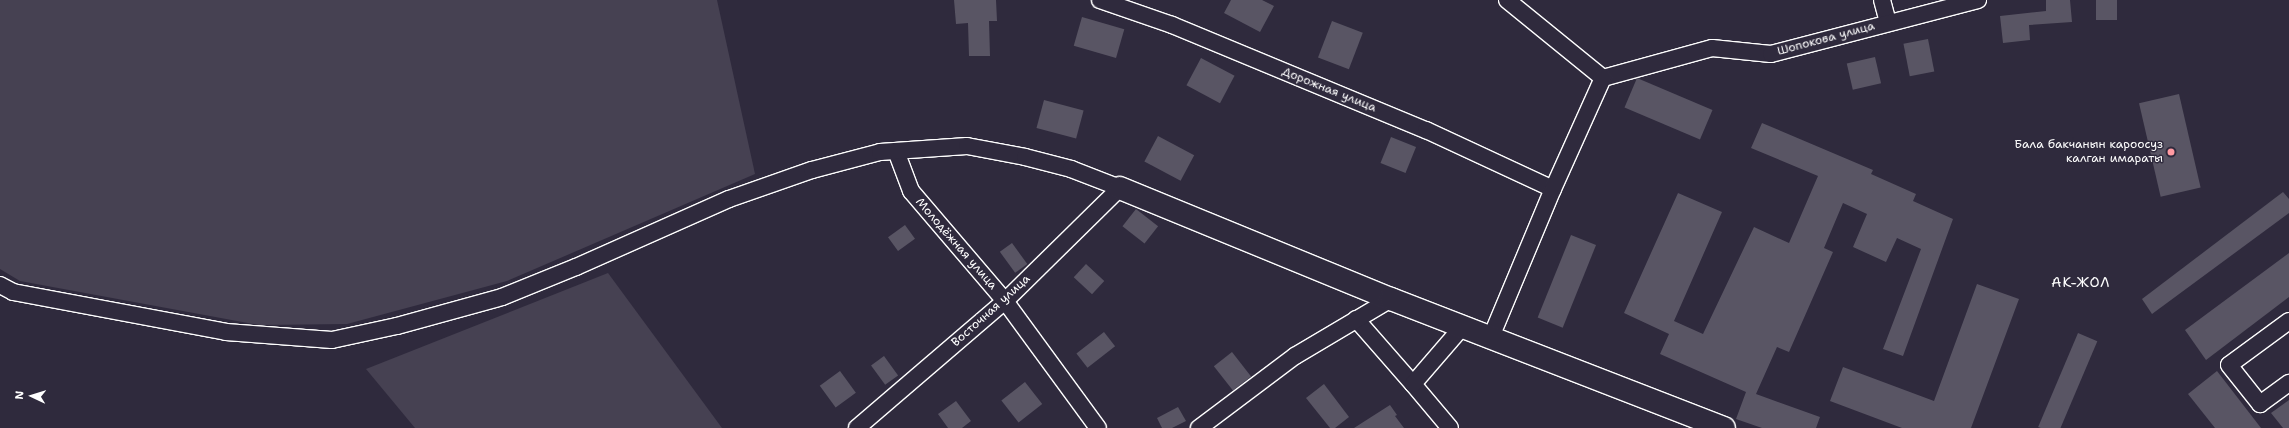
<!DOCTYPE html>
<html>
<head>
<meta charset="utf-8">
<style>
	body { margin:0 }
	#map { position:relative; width:2289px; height:428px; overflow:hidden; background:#2f2a3d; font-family:"Shantell Sans",sans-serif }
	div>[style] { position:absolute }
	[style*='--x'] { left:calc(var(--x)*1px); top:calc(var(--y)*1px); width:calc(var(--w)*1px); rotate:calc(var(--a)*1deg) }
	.green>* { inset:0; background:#464152 }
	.building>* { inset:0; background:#595564; transform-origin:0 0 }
	.roads { filter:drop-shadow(1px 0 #fff) drop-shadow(-1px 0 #fff) drop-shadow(0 1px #fff) drop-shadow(0 -1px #fff) }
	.street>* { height:16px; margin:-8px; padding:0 8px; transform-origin:8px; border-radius:8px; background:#2f2a3d }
	.secondary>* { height:22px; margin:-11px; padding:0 11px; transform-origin:11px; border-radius:11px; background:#2f2a3d }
	.dots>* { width:11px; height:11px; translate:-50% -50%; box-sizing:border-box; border:2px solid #2f2a3d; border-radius:50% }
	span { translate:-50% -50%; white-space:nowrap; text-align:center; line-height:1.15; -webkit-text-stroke:3px #2f2a3d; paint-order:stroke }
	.street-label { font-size:12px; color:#fff }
	.poi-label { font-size:12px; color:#fff }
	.right { translate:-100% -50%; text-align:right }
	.quarter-label { font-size:14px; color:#fff; letter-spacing:1px }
	.north { position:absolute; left:12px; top:376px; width:40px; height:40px; -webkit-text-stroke:3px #2f2a3d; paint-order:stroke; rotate:274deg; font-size:11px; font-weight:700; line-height:16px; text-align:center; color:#fff }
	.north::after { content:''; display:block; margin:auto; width:14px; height:18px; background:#fff; clip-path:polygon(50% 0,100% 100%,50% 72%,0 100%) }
</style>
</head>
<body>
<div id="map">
	<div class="green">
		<i style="clip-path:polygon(0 0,717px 0,755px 174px,507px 281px,347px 324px,259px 325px,20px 281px,0 269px)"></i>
		<i style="clip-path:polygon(608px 273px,722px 428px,415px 428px,366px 369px)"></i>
	</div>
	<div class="building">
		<i style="clip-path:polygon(954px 0,996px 0,997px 21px,989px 21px,990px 56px,969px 56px,968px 23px,956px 24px)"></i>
		<i style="clip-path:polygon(1231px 0,1262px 0,1274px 6px,1260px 32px,1224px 13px)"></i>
		<i style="clip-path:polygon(2046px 0,2070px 0,2072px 22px,2029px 25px,2030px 40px,2003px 43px,2000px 16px,2046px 11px)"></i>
		<i style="left:2096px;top:0;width:21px;height:20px"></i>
		<i style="left:1082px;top:17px;width:44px;height:30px;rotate:16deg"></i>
		<i style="left:1332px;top:21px;width:33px;height:39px;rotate:21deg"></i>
		<i style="left:1928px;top:39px;width:33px;height:25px;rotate:79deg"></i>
		<i style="left:1875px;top:57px;width:27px;height:29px;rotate:77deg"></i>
		<i style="left:1201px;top:58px;width:38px;height:31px;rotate:28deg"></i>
		<i style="left:1637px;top:78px;width:82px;height:32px;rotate:23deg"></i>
		<i style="left:2179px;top:94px;width:96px;height:41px;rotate:77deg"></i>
		<i style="left:1044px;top:100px;width:41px;height:29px;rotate:15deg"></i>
		<i style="clip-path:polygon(1762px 123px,1873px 170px,1871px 174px,1916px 194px,1913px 201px,1953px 219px,1903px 356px,1883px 349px,1921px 249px,1897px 238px,1886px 262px,1853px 247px,1867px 214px,1843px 203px,1824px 248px,1833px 252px,1789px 352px,1777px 347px,1756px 394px,1820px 417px,1816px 428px,1762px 428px,1736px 419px,1746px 392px,1660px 354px,1669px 334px,1624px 313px,1678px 193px,1722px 212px,1674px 321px,1703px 334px,1754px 227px,1789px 243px,1818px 176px,1751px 148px)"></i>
		<i style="left:1158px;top:136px;width:41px;height:29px;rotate:28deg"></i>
		<i style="left:1391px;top:137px;width:27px;height:28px;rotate:22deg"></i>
		<i style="clip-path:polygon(2283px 192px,2289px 199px,2289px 213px,2152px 314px,2142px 299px)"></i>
		<i style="left:1136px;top:209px;width:28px;height:22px;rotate:38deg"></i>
		<i style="left:905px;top:225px;width:17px;height:21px;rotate:54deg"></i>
		<i style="left:1571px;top:235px;width:27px;height:89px;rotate:22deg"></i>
		<i style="left:1012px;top:243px;width:26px;height:15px;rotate:54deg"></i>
		<i style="clip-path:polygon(2289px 253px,2289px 297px,2206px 360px,2185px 330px)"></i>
		<i style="left:1086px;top:264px;width:25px;height:18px;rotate:43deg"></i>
		<i style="clip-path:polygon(1977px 284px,2019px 299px,1971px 428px,1902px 428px,1830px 401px,1843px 367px,1934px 401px)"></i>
		<i style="left:1104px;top:332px;width:18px;height:35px;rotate:52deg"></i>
		<i style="left:2078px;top:333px;width:21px;height:102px;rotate:23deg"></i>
		<i style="left:1232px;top:352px;width:31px;height:23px;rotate:52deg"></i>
		<i style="left:884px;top:356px;width:24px;height:16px;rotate:54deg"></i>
		<i style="left:840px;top:371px;width:27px;height:25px;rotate:54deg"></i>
		<i style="clip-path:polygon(2217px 371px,2261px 428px,2215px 428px,2188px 394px)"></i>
		<i style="left:1025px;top:382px;width:28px;height:30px;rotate:52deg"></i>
		<i style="clip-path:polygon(1324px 384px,1349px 417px,1335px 428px,1330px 428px,1306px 398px)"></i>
		<i style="clip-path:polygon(2289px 400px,2289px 428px,2283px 428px,2271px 413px)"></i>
		<i style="clip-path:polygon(956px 401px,971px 421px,962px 428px,948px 428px,938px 414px)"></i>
		<i style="clip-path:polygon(1390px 405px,1397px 415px,1395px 416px,1404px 428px,1354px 428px)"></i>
		<i style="clip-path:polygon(1178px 407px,1186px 421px,1172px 428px,1162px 428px,1157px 418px)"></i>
	</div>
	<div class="roads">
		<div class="street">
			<i style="--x:1100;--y:0;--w:76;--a:19.1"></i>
			<i style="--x:1172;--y:25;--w:275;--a:22.5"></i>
			<i style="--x:1426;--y:130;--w:140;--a:24.9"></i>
			<i style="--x:1507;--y:0;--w:124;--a:39.1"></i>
			<i style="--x:1882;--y:0;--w:23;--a:75"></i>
			<i style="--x:1603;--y:78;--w:113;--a:-15.4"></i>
			<i style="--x:1712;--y:48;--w:59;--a:5.8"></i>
			<i style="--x:1771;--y:54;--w:214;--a:-14.6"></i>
			<i style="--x:896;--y:151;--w:43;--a:69.4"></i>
			<i style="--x:911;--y:191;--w:145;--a:49.5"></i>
			<i style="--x:1005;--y:301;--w:157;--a:53.8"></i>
			<i style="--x:0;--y:285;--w:15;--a:28"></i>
			<i style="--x:13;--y:292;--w:217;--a:10.6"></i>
			<i style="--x:226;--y:332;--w:106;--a:4.3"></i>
			<i style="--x:332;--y:340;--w:66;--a:-12.2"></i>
			<i style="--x:397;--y:326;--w:109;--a:-15.4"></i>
			<i style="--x:502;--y:297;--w:80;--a:-22.1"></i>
			<i style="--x:576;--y:267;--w:167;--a:-24"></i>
			<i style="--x:729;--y:199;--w:88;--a:-19.3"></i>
			<i style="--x:812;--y:170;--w:70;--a:-14.8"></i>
			<i style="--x:880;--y:152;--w:87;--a:-3.9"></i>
			<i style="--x:967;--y:146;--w:59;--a:10.7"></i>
			<i style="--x:1025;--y:157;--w:48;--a:14.6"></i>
			<i style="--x:1071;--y:169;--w:53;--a:21.2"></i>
			<i style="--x:1120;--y:188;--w:161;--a:135.5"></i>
			<i style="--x:1005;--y:301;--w:195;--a:139.4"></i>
			<i style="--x:1356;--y:319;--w:86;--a:48.8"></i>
			<i style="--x:2289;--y:321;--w:74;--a:143.7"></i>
			<i style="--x:2229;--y:365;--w:50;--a:51.5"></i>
			<i style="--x:2260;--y:404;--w:36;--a:-36"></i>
			<i style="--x:1491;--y:337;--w:160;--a:-67.3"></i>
			<i style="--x:1553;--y:189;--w:122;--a:-65.8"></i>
			<i style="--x:1199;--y:428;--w:120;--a:-36.9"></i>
			<i style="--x:1295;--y:356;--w:112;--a:-30.7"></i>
			<i style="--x:1450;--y:428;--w:57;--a:-130.1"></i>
			<i style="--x:1413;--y:384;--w:77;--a:-49.2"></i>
		</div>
		<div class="secondary">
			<i style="--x:1120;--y:188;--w:293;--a:22.3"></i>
			<i style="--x:1391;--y:299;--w:357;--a:21.2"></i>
		</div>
	</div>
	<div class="dots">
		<i style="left:2171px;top:152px;background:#ff9aa2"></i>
	</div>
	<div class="street-label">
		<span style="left:1826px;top:39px;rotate:-15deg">Шопокова улица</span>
		<span style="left:1329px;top:90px;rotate:22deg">Дорожная улица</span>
		<span style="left:956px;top:244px;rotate:49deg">Молодёжная улица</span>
		<span style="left:991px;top:311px;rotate:-42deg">Восточная улица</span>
	</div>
	<div class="poi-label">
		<span class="right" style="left:2163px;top:152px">Бала бакчанын кароосуз<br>калган имараты</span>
	</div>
	<div class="quarter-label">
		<span style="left:2081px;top:282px">АК-ЖОЛ</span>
	</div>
	<div class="north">N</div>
</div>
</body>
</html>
